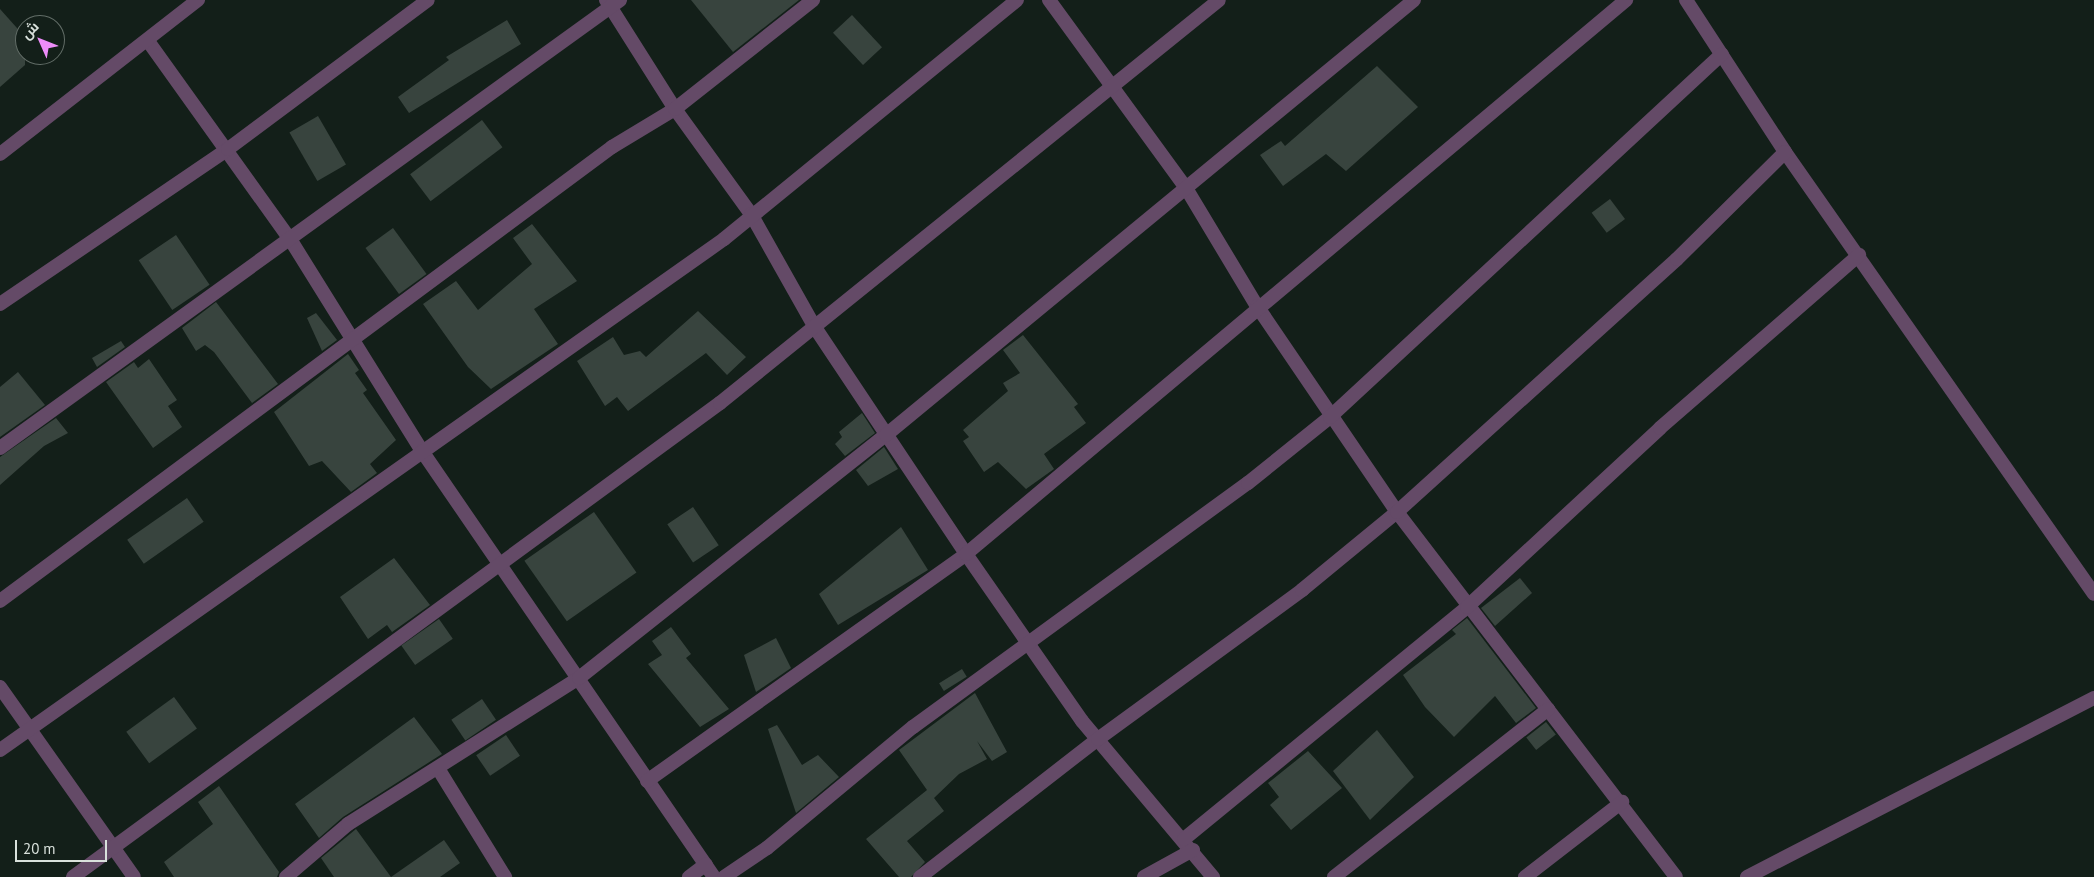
<!DOCTYPE html>
<html>
<head>
<meta charset="utf-8">
<style>
	body { margin:0 }
	#map { position:relative; width:2094px; height:877px; overflow:hidden; background:#131f19; font-family:"PT Sans",Cairo,sans-serif }
	div>[style] { position:absolute }
	[style*='--x'] { left:calc(var(--x)*1px); top:calc(var(--y)*1px); width:calc(var(--w)*1px); rotate:calc(var(--a)*1deg) }
	.building>* { inset:0; background:#38443e; transform-origin:0 0 }
	.minor>* { height:14px; margin:-7px; padding:0 7px; transform-origin:7px; border-radius:7px; background:#644a67 }
	span { translate:-50% -50%; white-space:nowrap; text-align:center; line-height:1.15; -webkit-text-stroke:4px #131f19; paint-order:stroke }
	.north { position:absolute; left:15px; top:15px; width:50px; height:50px; box-sizing:border-box; background:#131f19; border:1px solid #626d67; border-radius:50%; rotate:314deg; font-size:14px; font-weight:700; line-height:20px; text-align:center; color:#d9e1dc }
	.north::after { content:''; display:block; margin:auto; width:18px; height:22px; background:#ed8cf9; clip-path:polygon(50% 0,100% 100%,50% 72%,0 100%) }
	.scale { position:absolute; left:15px; top:840px; width:92px; height:22px; box-sizing:border-box; border:2px solid #d9e1dc; border-top:0; padding-left:6px; font-size:15px; line-height:18px; white-space:nowrap; color:#d9e1dc; -webkit-text-stroke:4px #131f19; paint-order:stroke }
</style>
</head>
<body>
<div id="map">
	<div class="building">
		<i style="clip-path:polygon(691px 0,799px 0,733px 52px)"></i>
		<i style="clip-path:polygon(0 9px,25px 37px,25px 65px,0 87px)"></i>
		<i style="left:852px;top:15px;width:44px;height:26px;rotate:47deg"></i>
		<i style="clip-path:polygon(507px 20px,521px 44px,409px 113px,398px 97px,449px 60px,446px 57px)"></i>
		<i style="clip-path:polygon(1377px 66px,1418px 107px,1346px 171px,1326px 154px,1283px 186px,1260px 155px,1281px 141px,1285px 146px)"></i>
		<i style="left:318px;top:116px;width:56px;height:33px;rotate:60deg"></i>
		<i style="left:482px;top:120px;width:34px;height:90px;rotate:53deg"></i>
		<i style="left:1610px;top:199px;width:25px;height:23px;rotate:53deg"></i>
		<i style="clip-path:polygon(532px 224px,577px 281px,534px 309px,558px 344px,491px 389px,468px 367px,423px 304px,456px 281px,478px 310px,532px 264px,513px 238px)"></i>
		<i style="left:393px;top:228px;width:57px;height:34px;rotate:54deg"></i>
		<i style="left:176px;top:235px;width:60px;height:45px;rotate:56deg"></i>
		<i style="clip-path:polygon(216px 302px,278px 384px,252px 403px,214px 352px,205px 345px,196px 351px,182px 328px)"></i>
		<i style="clip-path:polygon(698px 311px,746px 357px,727px 375px,706px 353px,628px 411px,617px 397px,605px 406px,577px 361px,613px 337px,624px 355px,640px 351px,646px 357px)"></i>
		<i style="clip-path:polygon(316px 313px,337px 340px,322px 351px,307px 318px)"></i>
		<i style="clip-path:polygon(1023px 335px,1078px 404px,1074px 407px,1086px 423px,1044px 454px,1054px 469px,1026px 489px,998px 462px,984px 472px,963px 441px,969px 437px,963px 430px,1008px 391px,1003px 383px,1020px 373px,1003px 350px)"></i>
		<i style="clip-path:polygon(121px 341px,125px 347px,97px 367px,92px 358px)"></i>
		<i style="clip-path:polygon(348px 354px,359px 370px,355px 373px,367px 390px,363px 393px,396px 440px,370px 464px,377px 473px,351px 492px,322px 461px,309px 466px,274px 412px)"></i>
		<i style="clip-path:polygon(149px 359px,177px 400px,168px 406px,182px 427px,153px 448px,106px 382px,134px 362px,138px 368px)"></i>
		<i style="clip-path:polygon(18px 372px,45px 405px,0 437px,0 387px)"></i>
		<i style="clip-path:polygon(862px 413px,875px 433px,845px 456px,835px 444px,842px 437px,839px 432px)"></i>
		<i style="clip-path:polygon(56px 418px,68px 433px,44px 446px,0 485px,0 457px)"></i>
		<i style="clip-path:polygon(884px 447px,898px 469px,868px 486px,856px 470px)"></i>
		<i style="left:187px;top:498px;width:29px;height:73px;rotate:55deg"></i>
		<i style="left:693px;top:507px;width:46px;height:31px;rotate:56deg"></i>
		<i style="left:594px;top:512px;width:74px;height:85px;rotate:55deg"></i>
		<i style="clip-path:polygon(901px 527px,928px 570px,838px 625px,819px 594px)"></i>
		<i style="clip-path:polygon(394px 558px,430px 605px,392px 632px,387px 625px,368px 639px,340px 597px)"></i>
		<i style="clip-path:polygon(1520px 578px,1532px 593px,1495px 626px,1481px 608px)"></i>
		<i style="clip-path:polygon(1467px 618px,1536px 708px,1516px 723px,1495px 696px,1454px 737px,1425px 707px,1403px 675px,1456px 634px,1452px 630px)"></i>
		<i style="left:439px;top:619px;width:24px;height:46px;rotate:55deg"></i>
		<i style="clip-path:polygon(671px 627px,691px 654px,686px 658px,729px 709px,700px 727px,648px 664px,662px 655px,652px 641px)"></i>
		<i style="clip-path:polygon(776px 638px,791px 668px,756px 692px,744px 655px)"></i>
		<i style="left:962px;top:669px;width:9px;height:27px;rotate:58deg"></i>
		<i style="clip-path:polygon(975px 693px,1007px 752px,992px 761px,977px 741px,987px 759px,959px 774px,934px 798px,944px 811px,907px 841px,925px 862px,911px 877px,899px 877px,866px 839px,927px 790px,899px 750px)"></i>
		<i style="left:174px;top:697px;width:39px;height:59px;rotate:54deg"></i>
		<i style="left:482px;top:699px;width:25px;height:37px;rotate:56deg"></i>
		<i style="clip-path:polygon(414px 717px,442px 754px,343px 817px,319px 838px,295px 804px)"></i>
		<i style="left:1546px;top:722px;width:16px;height:25px;rotate:52deg"></i>
		<i style="clip-path:polygon(777px 725px,802px 765px,818px 755px,839px 777px,796px 813px,768px 729px)"></i>
		<i style="clip-path:polygon(1377px 730px,1414px 777px,1370px 820px,1333px 771px)"></i>
		<i style="left:506px;top:735px;width:25px;height:36px;rotate:56deg"></i>
		<i style="clip-path:polygon(1308px 751px,1342px 788px,1291px 830px,1270px 805px,1279px 797px,1268px 783px)"></i>
		<i style="clip-path:polygon(219px 786px,279px 872px,277px 877px,174px 877px,164px 862px,213px 824px,198px 802px)"></i>
		<i style="clip-path:polygon(356px 829px,391px 877px,334px 877px,321px 858px)"></i>
		<i style="clip-path:polygon(444px 840px,460px 863px,440px 877px,391px 877px)"></i>
	</div>
	<div class="minor">
		<i style="--x:606;--y:0;--w:129;--a:57.7"></i>
		<i style="--x:675;--y:109;--w:130;--a:54.1"></i>
		<i style="--x:751;--y:214;--w:129;--a:60.6"></i>
		<i style="--x:814;--y:326;--w:274;--a:56.3"></i>
		<i style="--x:966;--y:554;--w:203;--a:55.2"></i>
		<i style="--x:1082;--y:721;--w:204;--a:50"></i>
		<i style="--x:1049;--y:0;--w:233;--a:53.9"></i>
		<i style="--x:1186;--y:188;--w:138;--a:59"></i>
		<i style="--x:1257;--y:306;--w:249;--a:55.8"></i>
		<i style="--x:1397;--y:512;--w:459;--a:52.6"></i>
		<i style="--x:1686;--y:0;--w:181;--a:56.9"></i>
		<i style="--x:1785;--y:152;--w:539;--a:55.04"></i>
		<i style="--x:148;--y:41;--w:244;--a:54.4"></i>
		<i style="--x:290;--y:239;--w:250;--a:58.1"></i>
		<i style="--x:422;--y:451;--w:516;--a:55.57"></i>
		<i style="--x:0;--y:154;--w:251;--a:-37.9"></i>
		<i style="--x:0;--y:304;--w:276;--a:-34.2"></i>
		<i style="--x:228;--y:149;--w:249;--a:-36.7"></i>
		<i style="--x:0;--y:448;--w:765;--a:-35.85"></i>
		<i style="--x:0;--y:601;--w:762;--a:-36.57"></i>
		<i style="--x:612;--y:147;--w:74;--a:-31.1"></i>
		<i style="--x:675;--y:109;--w:176;--a:-38.3"></i>
		<i style="--x:0;--y:687;--w:232;--a:54.8"></i>
		<i style="--x:0;--y:750;--w:886;--a:-35.21"></i>
		<i style="--x:724;--y:239;--w:378;--a:-39.2"></i>
		<i style="--x:439;--y:770;--w:126;--a:58.3"></i>
		<i style="--x:647;--y:781;--w:392;--a:-35.4"></i>
		<i style="--x:966;--y:554;--w:862;--a:-40.01"></i>
		<i style="--x:1184;--y:839;--w:366;--a:-39.3"></i>
		<i style="--x:1467;--y:607;--w:263;--a:-42.8"></i>
		<i style="--x:1660;--y:428;--w:264;--a:-41"></i>
		<i style="--x:73;--y:877;--w:802;--a:-36.23"></i>
		<i style="--x:720;--y:403;--w:641;--a:-38.92"></i>
		<i style="--x:286;--y:877;--w:82;--a:-40.5"></i>
		<i style="--x:348;--y:824;--w:273;--a:-32.3"></i>
		<i style="--x:579;--y:678;--w:392;--a:-38.4"></i>
		<i style="--x:886;--y:435;--w:684;--a:-39.48"></i>
		<i style="--x:689;--y:877;--w:21;--a:-37"></i>
		<i style="--x:724;--y:877;--w:52;--a:-34"></i>
		<i style="--x:767;--y:848;--w:190;--a:-39.7"></i>
		<i style="--x:913;--y:727;--w:414;--a:-36.1"></i>
		<i style="--x:1248;--y:483;--w:105;--a:-38.8"></i>
		<i style="--x:1330;--y:417;--w:534;--a:-42.8"></i>
		<i style="--x:920;--y:877;--w:225;--a:-37.8"></i>
		<i style="--x:1098;--y:739;--w:253;--a:-36.1"></i>
		<i style="--x:1302;--y:590;--w:123;--a:-39.4"></i>
		<i style="--x:1397;--y:512;--w:377;--a:-42.1"></i>
		<i style="--x:1677;--y:259;--w:152;--a:-44.7"></i>
		<i style="--x:1144;--y:877;--w:56;--a:-28.9"></i>
		<i style="--x:1334;--y:877;--w:272;--a:-38.1"></i>
		<i style="--x:1525;--y:877;--w:123;--a:-37.7"></i>
		<i style="--x:1747;--y:877;--w:390;--a:-27.3"></i>
	</div>
	<div class="north">ش</div>
	<div class="scale">20 m</div>
</div>
</body>
</html>
